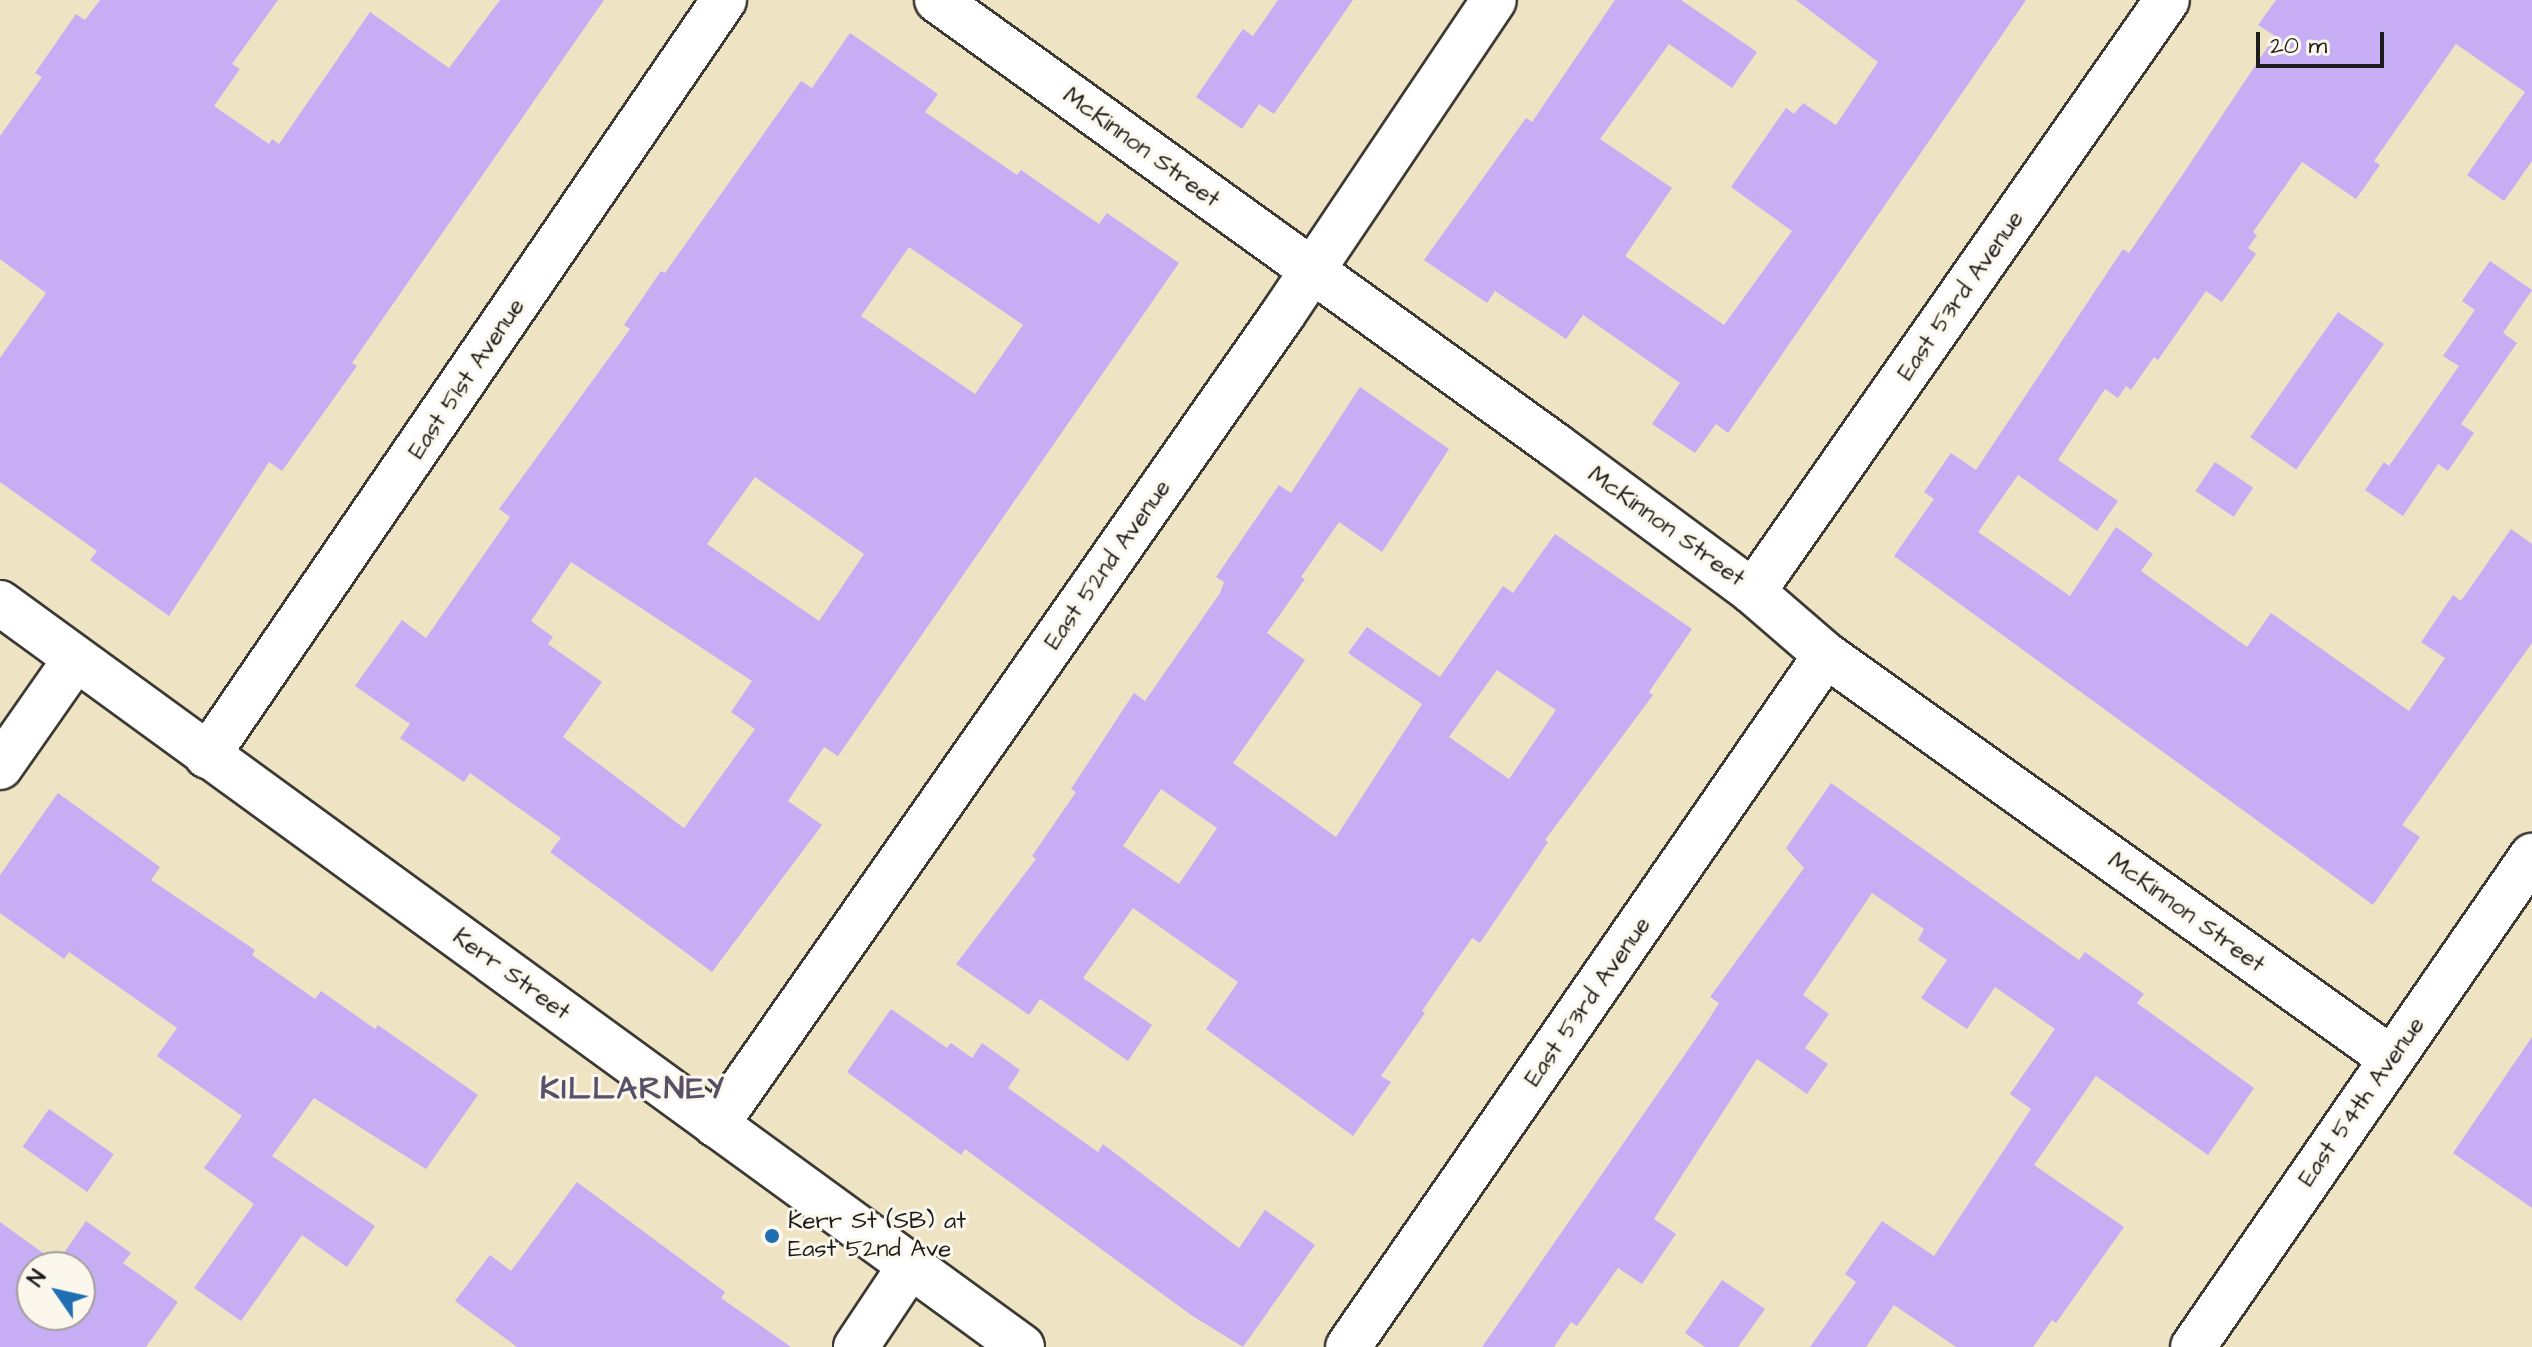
<!DOCTYPE html>
<html>
<head>
<meta charset="utf-8">
<style>
	body { margin:0 }
	#map { position:relative; width:2532px; height:1347px; overflow:hidden; background:#eee4c4; font-family:"Architects Daughter",sans-serif }
	div>[style] { position:absolute }
	[style*='--x'] { left:calc(var(--x)*1px); top:calc(var(--y)*1px); width:calc(var(--w)*1px); rotate:calc(var(--a)*1deg) }
	.building>* { inset:0; background:#c7adf4; transform-origin:0 0 }
	.roads { filter:drop-shadow(2px 0 #3c3a35) drop-shadow(-2px 0 #3c3a35) drop-shadow(0 2px #3c3a35) drop-shadow(0 -2px #3c3a35) }
	.minor>* { height:44px; margin:-22px; padding:0 22px; transform-origin:22px; border-radius:22px; background:#fff }
	.tertiary>* { height:44px; margin:-22px; padding:0 22px; transform-origin:22px; border-radius:22px; background:#fff }
	.dots>* { width:22px; height:22px; translate:-50% -50%; box-sizing:border-box; border:4px solid #fbf7ec; border-radius:50% }
	span { translate:-50% -50%; white-space:nowrap; text-align:center; line-height:1.15; -webkit-text-stroke:6px #fbf7ec; paint-order:stroke }
	.street-label { font-size:24px; color:#1c1c1c }
	.poi-label { font-size:24px; color:#1c1c1c }
	.left { translate:0 -50%; text-align:left }
	.district-label { font-size:32px; color:#584f68; font-weight:700; letter-spacing:2px }
	.north { position:absolute; left:16px; top:1251px; width:80px; height:80px; box-sizing:border-box; background:#fbf7ec; border:2px solid #a29f99; border-radius:50%; rotate:304deg; font-size:22px; font-weight:700; line-height:32px; text-align:center; color:#1c1c1c }
	.north::after { content:''; display:block; margin:auto; width:28px; height:36px; background:#1f6fb2; clip-path:polygon(50% 0,100% 100%,50% 72%,0 100%) }
	.scale { position:absolute; left:2256px; top:32px; width:128px; height:36px; box-sizing:border-box; border:4px solid #1c1c1c; border-top:0; padding-left:10px; font-size:24px; line-height:28px; white-space:nowrap; color:#1c1c1c; -webkit-text-stroke:6px #fbf7ec; paint-order:stroke }
</style>
</head>
<body>
<div id="map">
	<div class="building">
		<i style="clip-path:polygon(100px 0,278px 0,232px 64px,240px 69px,214px 106px,269px 144px,272px 139px,279px 144px,370px 12px,449px 68px,500px 0,604px 0,352px 363px,357px 366px,282px 471px,269px 462px,169px 616px,90px 560px,97px 551px,0 482px,0 358px,46px 293px,0 259px,0 136px,42px 77px,35px 73px,76px 14px,85px 20px)"></i>
		<i style="clip-path:polygon(1278px 0,1353px 0,1274px 114px,1259px 104px,1242px 129px,1196px 97px,1243px 29px,1253px 36px)"></i>
		<i style="clip-path:polygon(1615px 0,1681px 0,1757px 52px,1732px 88px,1669px 44px,1600px 139px,1672px 188px,1625px 256px,1724px 325px,1792px 231px,1731px 187px,1786px 108px,1794px 114px,1803px 103px,1836px 125px,1878px 62px,1796px 0,2026px 0,1728px 433px,1716px 424px,1695px 453px,1652px 424px,1680px 383px,1583px 315px,1566px 339px,1495px 291px,1487px 303px,1424px 260px,1526px 118px,1532px 122px)"></i>
		<i style="clip-path:polygon(2276px 0,2532px 0,2532px 161px,2504px 201px,2467px 175px,2525px 92px,2456px 44px,2374px 161px,2380px 165px,2356px 199px,2302px 162px,2253px 232px,2257px 235px,2248px 248px,2256px 254px,2222px 302px,2206px 291px,2158px 360px,2154px 357px,2131px 390px,2126px 386px,2118px 398px,2105px 389px,2058px 460px,2118px 501px,2097px 531px,2018px 475px,1978px 532px,2070px 596px,2116px 527px,2153px 554px,2141px 571px,2247px 647px,2271px 613px,2409px 711px,2445px 658px,2421px 642px,2453px 595px,2461px 601px,2511px 529px,2532px 544px,2532px 643px,2402px 825px,2420px 837px,2373px 905px,1894px 556px,1934px 499px,1924px 492px,1951px 453px,1976px 470px,2123px 249px,2129px 253px,2183px 174px,2275px 36px,2258px 25px)"></i>
		<i style="clip-path:polygon(evenodd,850px 33px,938px 94px,925px 112px,1017px 175px,1021px 170px,1099px 224px,1107px 213px,1179px 263px,838px 756px,824px 747px,788px 801px,822px 825px,712px 972px,550px 852px,561px 838px,470px 773px,464px 782px,400px 738px,410px 724px,355px 686px,402px 620px,426px 638px,510px 517px,499px 509px,630px 329px,624px 325px,661px 271px,665px 273px,801px 81px,812px 88px,850px 33px,909px 247px,1023px 325px,975px 394px,861px 316px,909px 247px,850px 33px,755px 477px,864px 554px,819px 621px,707px 544px,755px 477px,850px 33px,571px 562px,752px 681px,731px 712px,755px 729px,684px 828px,563px 737px,602px 682px,548px 644px,553px 637px,531px 621px,571px 562px)"></i>
		<i style="clip-path:polygon(2490px 261px,2532px 290px,2503px 333px,2517px 343px,2461px 424px,2474px 433px,2448px 471px,2438px 464px,2403px 516px,2365px 490px,2384px 462px,2389px 466px,2459px 366px,2443px 356px,2475px 310px,2462px 301px)"></i>
		<i style="left:2338px;top:312px;width:56px;height:153px;rotate:35deg"></i>
		<i style="clip-path:polygon(evenodd,1360px 387px,1449px 449px,1382px 552px,1339px 522px,1301px 577px,1305px 579px,1267px 633px,1305px 660px,1233px 763px,1336px 837px,1422px 704px,1348px 653px,1367px 627px,1440px 677px,1503px 586px,1513px 593px,1555px 534px,1692px 629px,1649px 692px,1653px 695px,1545px 840px,1548px 842px,1480px 943px,1472px 938px,1422px 1011px,1425px 1013px,1381px 1076px,1391px 1082px,1353px 1136px,1206px 1029px,1238px 982px,1133px 908px,1083px 978px,1152px 1025px,1128px 1061px,1040px 999px,1029px 1015px,956px 964px,1036px 859px,1032px 856px,1076px 792px,1071px 789px,1134px 693px,1145px 701px,1220px 593px,1224px 582px,1216px 577px,1279px 485px,1291px 493px,1360px 387px,1497px 670px,1556px 710px,1509px 779px,1449px 737px,1497px 670px,1360px 387px,1161px 789px,1217px 828px,1179px 884px,1123px 846px,1161px 789px)"></i>
		<i style="left:2215px;top:462px;width:46px;height:35px;rotate:34deg"></i>
		<i style="clip-path:polygon(1831px 783px,2079px 960px,2085px 952px,2144px 994px,2137px 1003px,2254px 1088px,2208px 1155px,2096px 1076px,2034px 1165px,2124px 1227px,2056px 1323px,2052px 1320px,2033px 1347px,1956px 1347px,1894px 1305px,1866px 1347px,1810px 1347px,1856px 1282px,1845px 1274px,1882px 1221px,1934px 1256px,2031px 1109px,2010px 1094px,2055px 1029px,1995px 987px,1967px 1029px,1921px 998px,1947px 960px,1918px 940px,1924px 929px,1872px 893px,1803px 995px,1829px 1014px,1805px 1048px,1828px 1064px,1807px 1094px,1757px 1059px,1654px 1219px,1676px 1234px,1642px 1284px,1618px 1268px,1577px 1326px,1571px 1322px,1554px 1347px,1482px 1347px,1706px 1024px,1719px 1003px,1710px 997px,1804px 868px,1786px 848px)"></i>
		<i style="clip-path:polygon(58px 793px,160px 867px,151px 880px,255px 950px,252px 955px,315px 999px,321px 991px,375px 1029px,378px 1025px,478px 1095px,426px 1169px,314px 1098px,272px 1156px,375px 1226px,347px 1267px,302px 1235px,241px 1321px,194px 1288px,254px 1204px,204px 1168px,242px 1116px,157px 1056px,177px 1028px,69px 952px,64px 959px,0 913px,0 875px)"></i>
		<i style="clip-path:polygon(891px 1009px,947px 1048px,951px 1043px,972px 1058px,982px 1043px,1020px 1070px,1008px 1088px,1098px 1152px,1103px 1144px,1239px 1248px,1265px 1210px,1315px 1245px,1243px 1347px,1191px 1315px,965px 1149px,961px 1155px,847px 1072px)"></i>
		<i style="clip-path:polygon(2532px 1037px,2532px 1208px,2453px 1153px)"></i>
		<i style="left:49px;top:1109px;width:79px;height:46px;rotate:35deg"></i>
		<i style="clip-path:polygon(577px 1182px,725px 1292px,721px 1298px,791px 1347px,517px 1347px,455px 1301px,490px 1255px,511px 1271px)"></i>
		<i style="clip-path:polygon(evenodd,86px 1221px,131px 1253px,123px 1263px,178px 1302px,146px 1347px,0 1347px,0 1222px,57px 1263px,86px 1221px,32px 1267px,80px 1267px,80px 1315px,32px 1315px,32px 1267px)"></i>
		<i style="clip-path:polygon(1722px 1280px,1765px 1309px,1738px 1347px,1705px 1347px,1685px 1333px)"></i>
	</div>
	<div class="roads">
		<div class="minor">
			<i style="--x:937;--y:0;--w:763;--a:35.77"></i>
			<i style="--x:1556;--y:446;--w:245;--a:36.5"></i>
			<i style="--x:1753;--y:592;--w:96;--a:40.8"></i>
			<i style="--x:1826;--y:655;--w:695;--a:35.52"></i>
			<i style="--x:1753;--y:592;--w:722;--a:-55.03"></i>
			<i style="--x:207;--y:756;--w:916;--a:-55.63"></i>
			<i style="--x:0;--y:767;--w:131;--a:-55"></i>
			<i style="--x:716;--y:1125;--w:990;--a:-55.04"></i>
			<i style="--x:1283;--y:314;--w:378;--a:-56.1"></i>
			<i style="--x:856;--y:1347;--w:97;--a:-56.3"></i>
			<i style="--x:1348;--y:1347;--w:841;--a:-55.37"></i>
		</div>
		<div class="tertiary">
			<i style="--x:0;--y:603;--w:1264;--a:36.05"></i>
			<i style="--x:2193;--y:1347;--w:597;--a:-55.38"></i>
		</div>
	</div>
	<div class="dots">
		<i style="left:772px;top:1236px;background:#1f6fb2"></i>
	</div>
	<div class="street-label">
		<span style="left:1141px;top:148px;rotate:36deg">McKinnon Street</span>
		<span style="left:1961px;top:296px;rotate:-55deg">East 53rd Avenue</span>
		<span style="left:467px;top:379px;rotate:-56deg">East 51st Avenue</span>
		<span style="left:1666px;top:527px;rotate:36deg">McKinnon Street</span>
		<span style="left:1108px;top:565px;rotate:-55deg">East 52nd Avenue</span>
		<span style="left:2186px;top:913px;rotate:36deg">McKinnon Street</span>
		<span style="left:511px;top:975px;rotate:36deg">Kerr Street</span>
		<span style="left:1588px;top:1002px;rotate:-55deg">East 53rd Avenue</span>
		<span style="left:2362px;top:1102px;rotate:-55deg">East 54th Avenue</span>
	</div>
	<div class="poi-label">
		<span class="left" style="left:788px;top:1236px">Kerr St (SB) at<br>East 52nd Ave</span>
	</div>
	<div class="district-label">
		<span style="left:633px;top:1089px">KILLARNEY</span>
	</div>
	<div class="north">N</div>
	<div class="scale">20 m</div>
</div>
</body>
</html>
